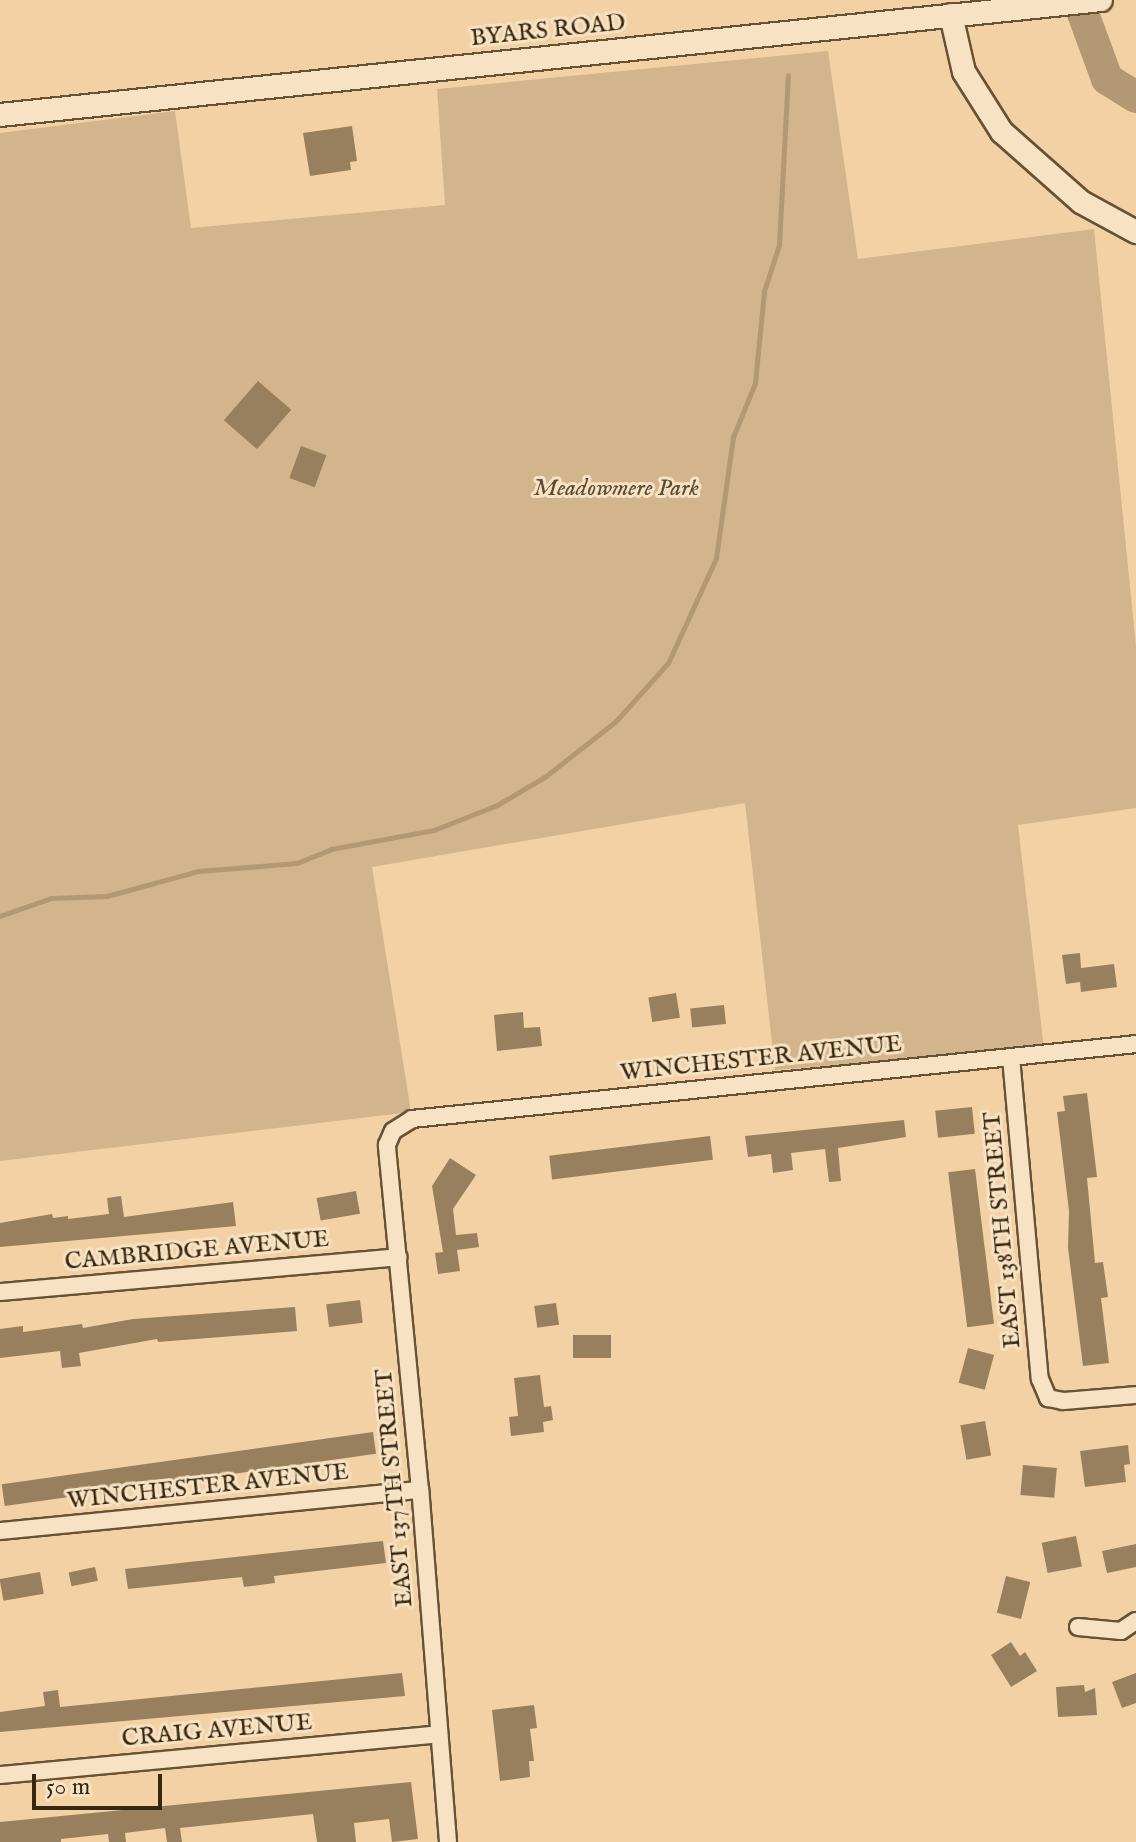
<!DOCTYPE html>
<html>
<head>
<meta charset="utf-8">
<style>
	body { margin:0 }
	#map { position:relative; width:1136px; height:1842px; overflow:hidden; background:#f2d2a5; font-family:"IM FELL English",serif }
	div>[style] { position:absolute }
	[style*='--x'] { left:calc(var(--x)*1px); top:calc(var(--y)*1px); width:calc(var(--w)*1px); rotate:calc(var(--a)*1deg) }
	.green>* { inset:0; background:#d2b58c }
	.stream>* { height:5px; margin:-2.5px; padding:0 2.5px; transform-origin:2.5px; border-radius:2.5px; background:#b29873 }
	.river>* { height:32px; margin:-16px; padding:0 16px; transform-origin:16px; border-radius:16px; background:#b29873 }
	.building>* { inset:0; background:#98805e; transform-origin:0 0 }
	.roads { filter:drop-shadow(2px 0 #665236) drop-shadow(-2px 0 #665236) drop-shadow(0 2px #665236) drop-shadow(0 -2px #665236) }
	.street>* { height:16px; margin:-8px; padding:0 8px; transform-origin:8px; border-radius:8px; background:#f7e2c4 }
	.secondary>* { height:22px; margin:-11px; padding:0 11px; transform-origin:11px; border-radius:11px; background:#f7e2c4 }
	span { translate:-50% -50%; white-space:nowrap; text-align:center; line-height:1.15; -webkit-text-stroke:6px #f7e2c4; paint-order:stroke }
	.street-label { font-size:24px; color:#372711 }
	.park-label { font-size:24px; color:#5e4a30; font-style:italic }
	.scale { position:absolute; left:32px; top:1774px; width:130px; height:36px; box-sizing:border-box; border:4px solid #372711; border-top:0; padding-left:10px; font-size:24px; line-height:28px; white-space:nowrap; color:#372711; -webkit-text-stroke:6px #f7e2c4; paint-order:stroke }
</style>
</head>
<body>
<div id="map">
	<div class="green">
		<i style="clip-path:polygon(828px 51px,858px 259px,1094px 229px,1136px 646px,1136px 808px,1018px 825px,1044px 1049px,775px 1070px,745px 803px,372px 867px,411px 1112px,0 1161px,0 133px,175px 111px,191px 228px,445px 205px,437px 89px)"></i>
	</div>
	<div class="stream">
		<i style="--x:0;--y:916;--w:54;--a:-19.4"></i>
		<i style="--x:51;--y:898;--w:56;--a:-2"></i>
		<i style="--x:107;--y:896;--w:94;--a:-15.4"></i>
		<i style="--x:198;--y:871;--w:99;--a:-4.6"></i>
		<i style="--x:297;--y:863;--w:37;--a:-22"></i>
		<i style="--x:331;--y:849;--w:105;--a:-10.5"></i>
		<i style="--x:434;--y:830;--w:68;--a:-21.6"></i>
		<i style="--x:497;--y:805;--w:57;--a:-30.6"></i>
		<i style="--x:546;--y:776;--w:89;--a:-38.2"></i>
		<i style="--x:616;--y:721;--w:78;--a:-48.1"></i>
		<i style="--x:668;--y:663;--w:115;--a:-65.4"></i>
		<i style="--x:716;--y:558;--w:122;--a:-82"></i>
		<i style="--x:733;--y:437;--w:58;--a:-67.8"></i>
		<i style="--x:755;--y:383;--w:92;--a:-84.4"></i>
		<i style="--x:764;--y:291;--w:48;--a:-71.9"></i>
		<i style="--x:779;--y:245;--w:170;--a:-87"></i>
	</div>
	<div class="river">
		<i style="--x:1078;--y:0;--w:84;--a:69.8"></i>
		<i style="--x:1107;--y:79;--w:34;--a:32"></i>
	</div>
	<div class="building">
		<i style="clip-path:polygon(352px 126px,357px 161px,350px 162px,351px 170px,310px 176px,303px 133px)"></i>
		<i style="left:258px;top:381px;width:44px;height:52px;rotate:41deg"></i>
		<i style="left:301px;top:446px;width:27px;height:34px;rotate:20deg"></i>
		<i style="clip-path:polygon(1080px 953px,1081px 968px,1114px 964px,1117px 987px,1081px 992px,1080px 982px,1066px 984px,1062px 955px)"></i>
		<i style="left:676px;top:993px;width:25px;height:28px;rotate:81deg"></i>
		<i style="left:724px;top:1005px;width:19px;height:34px;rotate:84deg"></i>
		<i style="clip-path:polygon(523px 1012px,524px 1028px,540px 1027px,542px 1046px,497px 1051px,494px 1015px)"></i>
		<i style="clip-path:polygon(1087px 1093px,1097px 1177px,1087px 1178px,1095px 1263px,1103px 1262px,1108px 1297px,1101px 1298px,1109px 1363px,1083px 1366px,1068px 1248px,1069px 1211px,1057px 1112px,1065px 1111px,1063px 1096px)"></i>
		<i style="left:972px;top:1107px;width:27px;height:37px;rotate:84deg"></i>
		<i style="clip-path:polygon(904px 1120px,906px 1137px,838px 1148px,841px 1181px,829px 1182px,825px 1149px,791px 1153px,793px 1170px,773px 1173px,771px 1154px,748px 1157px,745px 1136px)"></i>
		<i style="left:710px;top:1136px;width:24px;height:162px;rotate:83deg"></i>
		<i style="clip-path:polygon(450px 1158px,476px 1175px,453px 1209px,456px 1235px,477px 1233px,479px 1247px,457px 1250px,460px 1271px,438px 1274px,435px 1253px,443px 1252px,432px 1186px)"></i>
		<i style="left:975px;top:1169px;width:156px;height:27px;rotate:83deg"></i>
		<i style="left:356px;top:1191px;width:23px;height:40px;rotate:80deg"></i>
		<i style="clip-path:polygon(121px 1196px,124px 1217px,233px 1202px,236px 1226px,0 1247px,0 1223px,52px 1214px,53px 1218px,68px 1216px,68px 1219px,109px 1214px,107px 1198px)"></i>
		<i style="left:360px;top:1300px;width:23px;height:34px;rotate:83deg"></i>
		<i style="left:556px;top:1303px;width:22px;height:22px;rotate:82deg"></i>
		<i style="clip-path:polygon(295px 1307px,297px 1331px,158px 1342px,157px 1339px,79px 1353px,81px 1366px,62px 1368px,60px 1351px,0 1358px,0 1329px,23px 1326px,23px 1332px,82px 1324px,83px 1328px,133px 1319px)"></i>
		<i style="left:611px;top:1335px;width:23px;height:38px;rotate:90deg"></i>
		<i style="left:968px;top:1348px;width:27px;height:36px;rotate:15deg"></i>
		<i style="clip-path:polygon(540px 1375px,544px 1407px,551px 1406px,553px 1420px,543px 1422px,544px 1432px,511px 1436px,509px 1417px,518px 1416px,514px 1378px)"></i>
		<i style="left:985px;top:1421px;width:35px;height:25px;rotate:80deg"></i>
		<i style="left:373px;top:1432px;width:22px;height:375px;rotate:82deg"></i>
		<i style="clip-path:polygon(1128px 1445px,1130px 1464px,1124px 1465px,1126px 1482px,1085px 1487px,1080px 1451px)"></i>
		<i style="left:1023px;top:1465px;width:34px;height:30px;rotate:5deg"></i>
		<i style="left:1076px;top:1536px;width:31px;height:35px;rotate:79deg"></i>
		<i style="clip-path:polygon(383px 1541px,386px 1563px,274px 1576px,275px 1583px,244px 1587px,242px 1577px,128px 1589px,125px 1569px)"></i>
		<i style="clip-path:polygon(1136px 1544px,1136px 1567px,1107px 1573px,1102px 1551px)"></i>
		<i style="left:95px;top:1567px;width:14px;height:27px;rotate:78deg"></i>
		<i style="left:40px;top:1572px;width:22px;height:41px;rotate:80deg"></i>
		<i style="left:1006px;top:1576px;width:25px;height:38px;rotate:14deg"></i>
		<i style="clip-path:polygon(1011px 1642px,1020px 1656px,1025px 1652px,1037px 1671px,1011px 1687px,991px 1655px)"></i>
		<i style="clip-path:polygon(402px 1673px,405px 1696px,0 1732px,0 1712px,45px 1706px,43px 1692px,58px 1690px,60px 1707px)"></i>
		<i style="clip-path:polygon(1136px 1673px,1136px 1703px,1122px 1708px,1112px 1682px)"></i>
		<i style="clip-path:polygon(1084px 1685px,1085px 1692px,1095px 1688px,1097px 1715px,1058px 1717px,1056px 1687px)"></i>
		<i style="clip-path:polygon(534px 1705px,537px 1728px,530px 1729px,534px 1761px,529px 1761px,530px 1777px,500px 1781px,492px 1710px)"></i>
		<i style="clip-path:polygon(411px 1782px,418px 1839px,392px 1842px,389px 1819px,354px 1823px,356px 1842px,317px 1842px,313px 1814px,180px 1828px,182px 1842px,167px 1842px,165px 1828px,125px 1833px,126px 1842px,109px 1842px,108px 1834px,61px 1839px,61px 1842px,0 1842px,0 1822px)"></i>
	</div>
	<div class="roads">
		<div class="street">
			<i style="--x:1011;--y:1057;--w:323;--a:84.9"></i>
			<i style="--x:1040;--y:1379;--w:21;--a:67"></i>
			<i style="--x:1048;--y:1398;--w:15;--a:11"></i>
			<i style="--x:1063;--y:1401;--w:73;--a:-4.7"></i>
			<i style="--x:0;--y:1292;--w:400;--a:-5"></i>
			<i style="--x:0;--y:1531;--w:422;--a:-5.6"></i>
			<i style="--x:1078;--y:1627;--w:43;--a:5.3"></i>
			<i style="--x:1121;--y:1631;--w:18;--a:-34"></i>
			<i style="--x:0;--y:1775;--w:441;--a:-5.3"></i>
			<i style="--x:448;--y:1842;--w:353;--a:-94.5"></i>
			<i style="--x:420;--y:1490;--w:347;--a:-95.5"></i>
			<i style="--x:387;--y:1145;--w:15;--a:-67"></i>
			<i style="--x:393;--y:1131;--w:22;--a:-32"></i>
			<i style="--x:412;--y:1119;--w:728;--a:-5.91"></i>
		</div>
		<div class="secondary">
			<i style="--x:951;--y:15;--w:58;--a:77.2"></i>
			<i style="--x:964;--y:72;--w:71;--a:57.7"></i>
			<i style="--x:1002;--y:132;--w:106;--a:41.5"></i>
			<i style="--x:1081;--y:202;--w:63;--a:28.6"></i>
			<i style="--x:0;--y:115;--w:1107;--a:-5.96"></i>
		</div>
	</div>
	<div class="street-label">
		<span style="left:548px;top:31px;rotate:-6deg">BYARS ROAD</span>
		<span style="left:761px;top:1059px;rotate:-6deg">WINCHESTER AVENUE</span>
		<span style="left:1003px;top:1230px;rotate:-95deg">EAST 138TH STREET</span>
		<span style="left:197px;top:1251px;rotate:-5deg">CAMBRIDGE AVENUE</span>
		<span style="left:208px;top:1487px;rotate:-6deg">WINCHESTER AVENUE</span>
		<span style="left:395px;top:1488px;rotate:-95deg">EAST 137TH STREET</span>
		<span style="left:217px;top:1731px;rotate:-5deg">CRAIG AVENUE</span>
	</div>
	<div class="park-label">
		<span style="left:616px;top:489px">Meadowmere Park</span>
	</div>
	<div class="scale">50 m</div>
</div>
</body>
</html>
